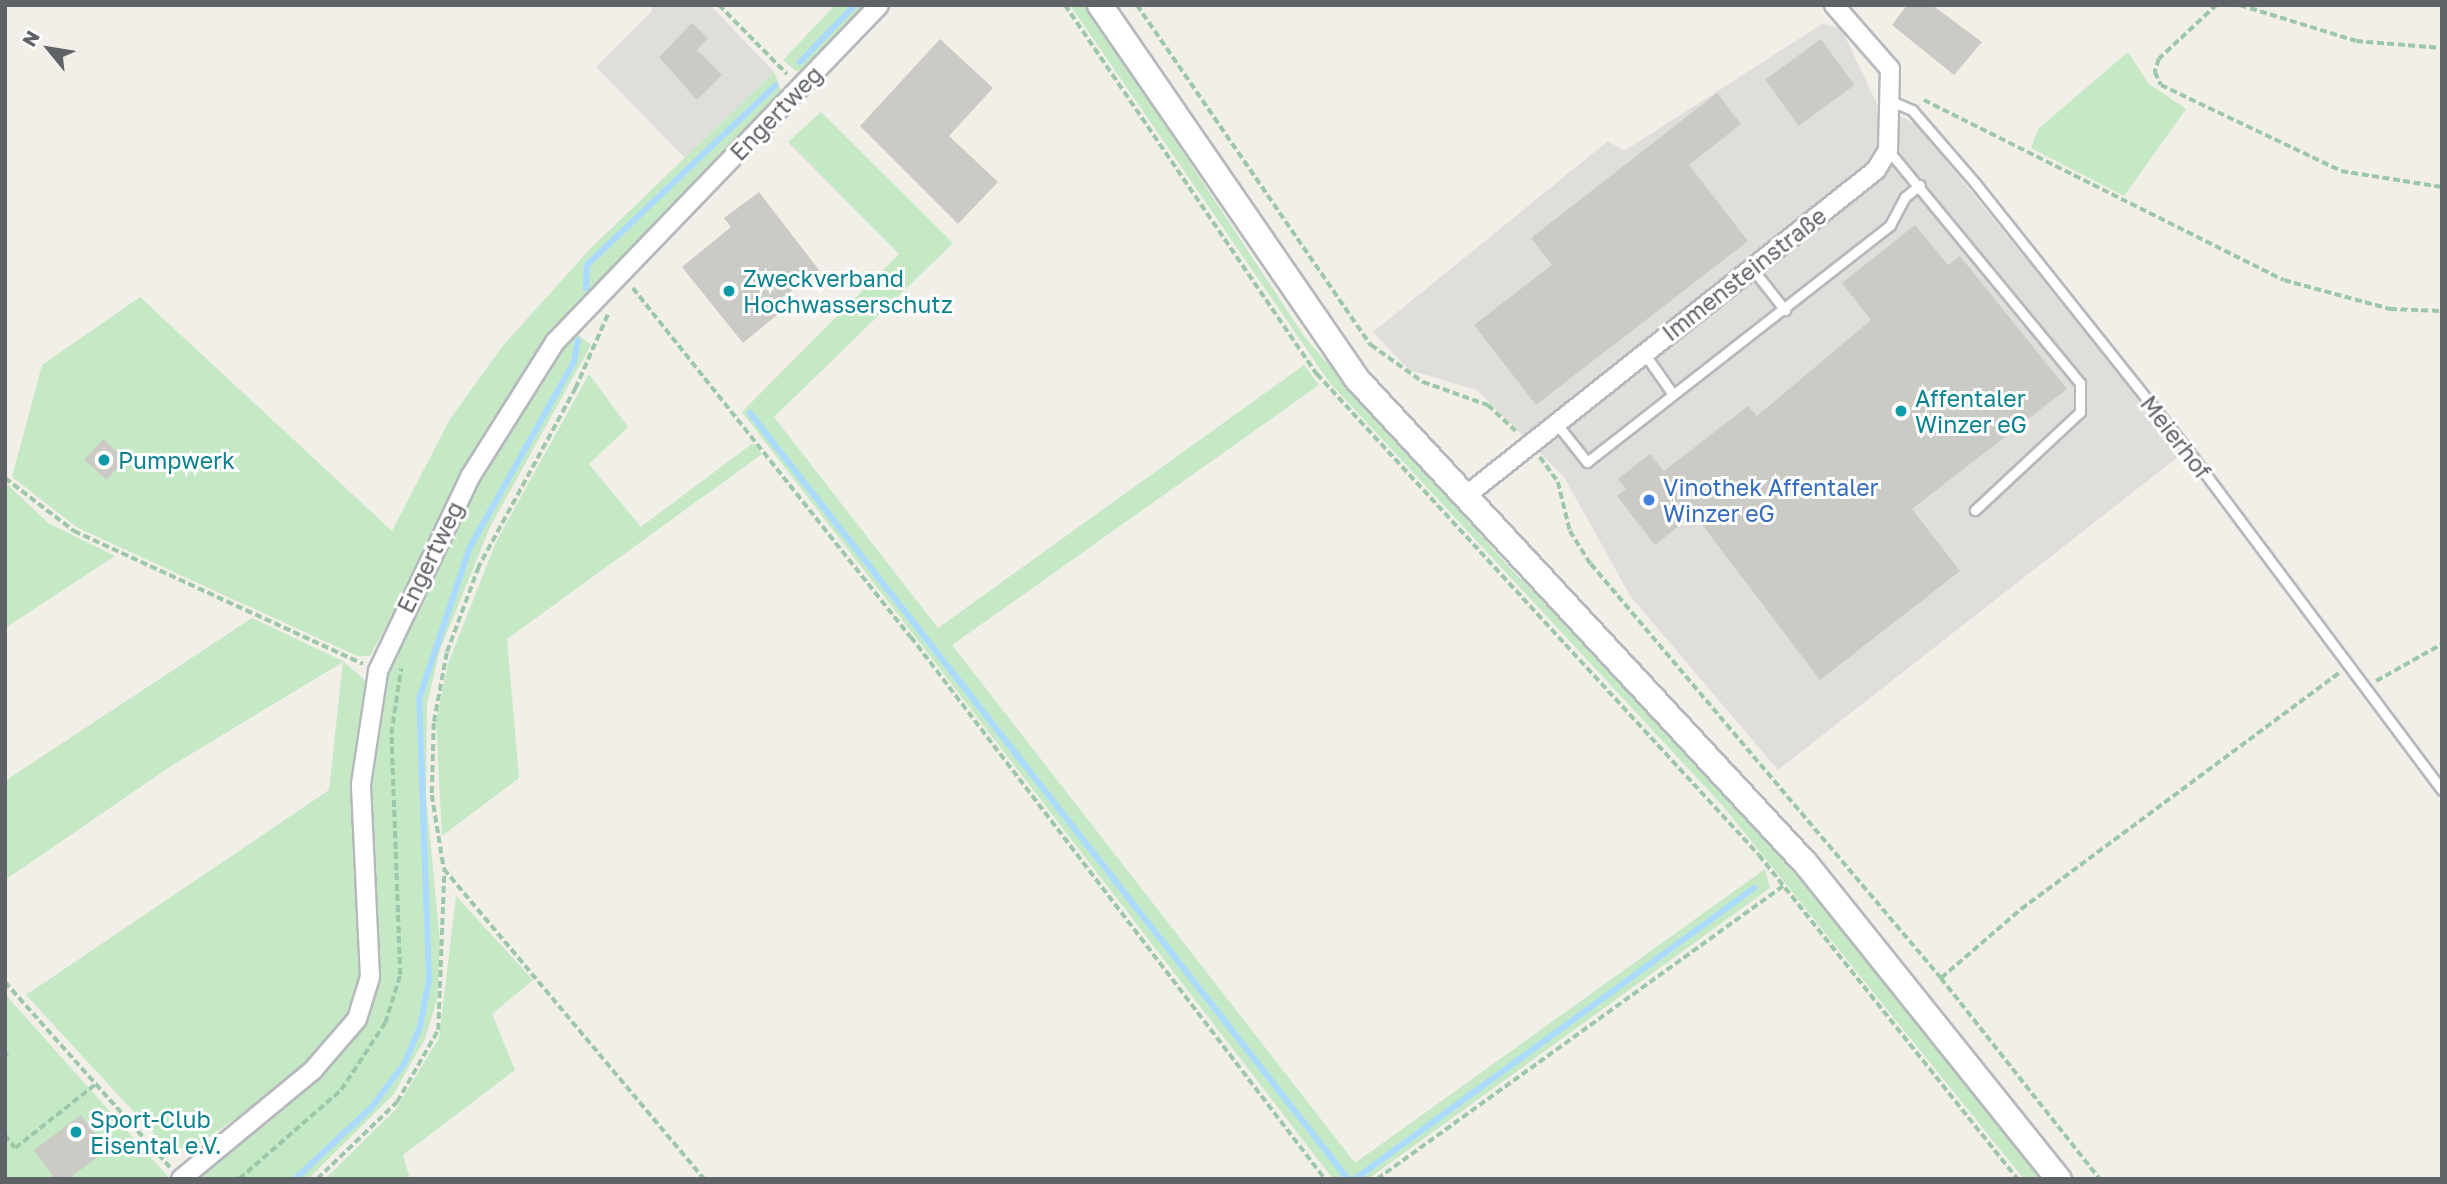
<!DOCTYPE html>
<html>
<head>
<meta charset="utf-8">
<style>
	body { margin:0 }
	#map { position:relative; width:2447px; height:1184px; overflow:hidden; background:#f1efe8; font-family:"Golos Text",sans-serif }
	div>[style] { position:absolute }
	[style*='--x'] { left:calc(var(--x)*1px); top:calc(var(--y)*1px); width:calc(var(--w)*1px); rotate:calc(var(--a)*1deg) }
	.industrial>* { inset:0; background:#e0deda }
	.green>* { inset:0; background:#c5e8c5 }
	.stream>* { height:6px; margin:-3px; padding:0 3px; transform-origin:3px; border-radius:3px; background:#aadaff }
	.building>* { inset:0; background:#cccac5; transform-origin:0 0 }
	.path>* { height:3.5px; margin-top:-1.75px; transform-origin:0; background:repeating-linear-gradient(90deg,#9cc7a9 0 7px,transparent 0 10.5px) }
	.roads { filter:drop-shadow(2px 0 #b5b8bc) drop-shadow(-2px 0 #b5b8bc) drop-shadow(0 2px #b5b8bc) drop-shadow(0 -2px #b5b8bc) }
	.lane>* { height:9px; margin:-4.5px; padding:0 4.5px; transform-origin:4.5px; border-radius:4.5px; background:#fff }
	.street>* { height:18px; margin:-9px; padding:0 9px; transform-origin:9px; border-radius:9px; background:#fff }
	.secondary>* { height:24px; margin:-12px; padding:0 12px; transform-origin:12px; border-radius:12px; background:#fff }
	.dots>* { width:19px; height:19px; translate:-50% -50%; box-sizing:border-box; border:4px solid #fff; border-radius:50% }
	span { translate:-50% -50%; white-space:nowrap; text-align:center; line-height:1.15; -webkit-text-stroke:6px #fff; paint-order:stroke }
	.street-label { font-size:23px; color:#5f6368 }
	.culture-label { font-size:23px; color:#0d838f }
	.left { translate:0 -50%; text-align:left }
	.shop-label { font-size:23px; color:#366cbe }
	.frame { position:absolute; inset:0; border:7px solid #5f6368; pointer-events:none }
	.north { position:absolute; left:14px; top:14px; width:70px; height:70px; -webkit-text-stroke:5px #fff; paint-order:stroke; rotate:300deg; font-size:19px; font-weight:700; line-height:28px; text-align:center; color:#5f6368 }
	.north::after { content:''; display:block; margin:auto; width:24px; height:32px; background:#5f6368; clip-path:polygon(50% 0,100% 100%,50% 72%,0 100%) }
</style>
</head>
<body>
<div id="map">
	<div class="industrial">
		<i style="clip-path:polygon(649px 5px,710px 5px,774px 72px,686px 159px,596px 67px,653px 10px)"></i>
		<i style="clip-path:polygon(1822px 24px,1841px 28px,1877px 104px,1917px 125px,2183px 453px,1778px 770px,1631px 597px,1564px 477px,1477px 390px,1409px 370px,1373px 332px,1608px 141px,1624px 151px)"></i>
	</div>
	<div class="green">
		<i style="clip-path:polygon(835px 5px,868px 5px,810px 68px,796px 71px,783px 60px)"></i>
		<i style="clip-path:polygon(1070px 5px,1086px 5px,1306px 339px,1510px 568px,1725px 787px,2042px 1179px,2024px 1179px,1723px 806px,1330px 383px)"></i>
		<i style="clip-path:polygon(2128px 52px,2148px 83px,2186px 109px,2124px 196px,2031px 148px,2038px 129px)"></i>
		<i style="clip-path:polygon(774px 72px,783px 95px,531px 362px,370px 656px,357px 656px,78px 528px,12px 477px,42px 365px,140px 297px,392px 531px,450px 419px,502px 347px,590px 249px)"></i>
		<i style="clip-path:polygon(821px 112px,953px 243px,774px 417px,938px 628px,1304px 365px,1319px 385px,952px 645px,1355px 1163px,1765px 869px,1770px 888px,1368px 1179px,1333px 1179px,742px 412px,899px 254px,788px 142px)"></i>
		<i style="clip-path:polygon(573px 331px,591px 345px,490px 527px,440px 650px,427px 704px,426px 796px,440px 942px,437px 999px,425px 1039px,393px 1095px,308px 1179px,192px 1179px,326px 1068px,377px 979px,369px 754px,392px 651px,477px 475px)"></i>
		<i style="clip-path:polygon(589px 374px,628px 427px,589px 464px,641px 527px,753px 443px,762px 454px,507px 639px,519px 778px,442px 836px,436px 721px,448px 664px,496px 542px)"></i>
		<i style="clip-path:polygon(5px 482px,48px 523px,115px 556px,5px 628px)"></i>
		<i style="clip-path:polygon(252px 618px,343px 661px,369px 684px,353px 788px,363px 971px,341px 1027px,300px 1075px,188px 1151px,158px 1138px,26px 995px,329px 790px,343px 662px,171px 766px,5px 880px,5px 781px)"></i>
		<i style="clip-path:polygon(456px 896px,533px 980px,492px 1014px,515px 1070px,403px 1155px,410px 1179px,325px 1179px,396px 1109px,439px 1038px)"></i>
		<i style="clip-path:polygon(5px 994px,170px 1179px,5px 1179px)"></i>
	</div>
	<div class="stream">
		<i style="--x:800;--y:62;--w:79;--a:-46"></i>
		<i style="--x:586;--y:288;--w:23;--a:-88"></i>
		<i style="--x:587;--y:265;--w:260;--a:-43.6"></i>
		<i style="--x:750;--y:413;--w:972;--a:52.02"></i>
		<i style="--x:295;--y:1179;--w:104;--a:-43.1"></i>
		<i style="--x:371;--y:1108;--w:55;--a:-53.1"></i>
		<i style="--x:404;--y:1064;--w:40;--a:-66.6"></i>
		<i style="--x:420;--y:1027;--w:49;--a:-79.4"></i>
		<i style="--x:429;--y:979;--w:280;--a:-92"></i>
		<i style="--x:419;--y:699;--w:160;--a:-71.5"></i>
		<i style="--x:470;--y:547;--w:212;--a:-60.7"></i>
		<i style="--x:574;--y:362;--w:22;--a:-80"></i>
		<i style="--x:1355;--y:1179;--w:494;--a:-36.1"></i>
	</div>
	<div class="building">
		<i style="clip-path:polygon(1907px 5px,1932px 5px,1982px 42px,1954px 75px,1892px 25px)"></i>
		<i style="clip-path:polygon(692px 23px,708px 38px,697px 50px,722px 75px,697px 100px,659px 57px)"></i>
		<i style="clip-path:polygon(940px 39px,993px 88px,949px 136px,998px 182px,958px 224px,860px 126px)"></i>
		<i style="left:1821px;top:39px;width:57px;height:69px;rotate:54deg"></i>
		<i style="clip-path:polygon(1717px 93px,1741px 124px,1689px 165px,1748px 241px,1536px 405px,1474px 325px,1552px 265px,1531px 238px)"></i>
		<i style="clip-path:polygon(759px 192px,819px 270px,770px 307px,777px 315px,743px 343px,682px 267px,731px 227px,724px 218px)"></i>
		<i style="clip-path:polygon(1915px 225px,1948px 265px,1960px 256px,2067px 389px,1912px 509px,1960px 571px,1820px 680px,1694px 514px,1655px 545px,1617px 496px,1626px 489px,1618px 479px,1650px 454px,1664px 471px,1748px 406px,1757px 416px,1871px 320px,1842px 283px)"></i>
		<i style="left:103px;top:439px;width:30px;height:28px;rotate:42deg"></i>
		<i style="clip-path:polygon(81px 1115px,107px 1150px,68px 1179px,55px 1179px,34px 1150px)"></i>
	</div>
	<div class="path">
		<i style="--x:719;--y:5;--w:97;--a:45.4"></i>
		<i style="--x:1065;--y:5;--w:447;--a:55.7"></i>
		<i style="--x:1317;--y:374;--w:653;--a:47.42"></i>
		<i style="--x:1759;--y:855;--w:415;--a:51.4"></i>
		<i style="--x:1137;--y:5;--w:413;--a:55.5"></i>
		<i style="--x:1371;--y:345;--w:64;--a:35.4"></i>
		<i style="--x:1423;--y:382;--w:69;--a:19.5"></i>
		<i style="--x:1488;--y:405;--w:38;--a:43"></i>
		<i style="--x:2217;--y:5;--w:79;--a:137"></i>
		<i style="--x:2159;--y:59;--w:14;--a:107"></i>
		<i style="--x:2155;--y:72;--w:14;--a:65"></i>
		<i style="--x:2161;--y:85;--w:199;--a:25.5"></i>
		<i style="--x:2341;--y:171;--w:102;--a:9"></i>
		<i style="--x:2240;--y:5;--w:121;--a:17.2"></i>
		<i style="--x:2356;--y:41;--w:86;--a:4.7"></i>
		<i style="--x:1924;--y:100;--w:402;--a:26.6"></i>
		<i style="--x:2284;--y:280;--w:110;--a:15.3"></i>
		<i style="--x:2390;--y:309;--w:52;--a:2.2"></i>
		<i style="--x:633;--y:288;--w:446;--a:51.5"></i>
		<i style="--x:911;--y:637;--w:682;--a:52.63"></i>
		<i style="--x:608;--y:315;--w:80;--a:113.7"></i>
		<i style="--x:576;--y:388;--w:204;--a:118.5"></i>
		<i style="--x:479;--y:567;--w:92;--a:110.4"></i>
		<i style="--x:447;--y:653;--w:71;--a:100.5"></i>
		<i style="--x:434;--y:723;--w:72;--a:91.6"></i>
		<i style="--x:432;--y:795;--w:75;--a:80.8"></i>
		<i style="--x:444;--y:869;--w:405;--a:50"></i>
		<i style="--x:1540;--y:457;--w:31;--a:54"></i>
		<i style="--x:1558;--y:482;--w:50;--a:76.2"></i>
		<i style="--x:1570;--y:531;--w:39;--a:58"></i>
		<i style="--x:1591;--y:564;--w:542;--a:49.79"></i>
		<i style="--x:1941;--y:978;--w:256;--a:51.7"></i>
		<i style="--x:5;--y:478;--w:87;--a:37.5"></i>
		<i style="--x:74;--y:531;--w:318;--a:24.7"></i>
		<i style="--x:2376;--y:681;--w:76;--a:-29.3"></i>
		<i style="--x:1941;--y:978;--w:106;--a:-40.8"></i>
		<i style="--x:2021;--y:909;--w:396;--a:-36.6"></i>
		<i style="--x:5;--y:982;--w:248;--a:48.3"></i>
		<i style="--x:5;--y:1053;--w:4;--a:45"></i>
		<i style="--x:5;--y:1135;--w:16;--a:52"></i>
		<i style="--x:15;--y:1148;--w:105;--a:-38.4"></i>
		<i style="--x:239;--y:1179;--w:135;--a:-41.1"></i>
		<i style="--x:341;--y:1090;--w:80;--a:-56.7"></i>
		<i style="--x:385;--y:1023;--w:50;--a:-72.6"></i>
		<i style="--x:400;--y:975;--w:241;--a:-92.1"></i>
		<i style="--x:391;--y:734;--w:66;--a:-81.3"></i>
		<i style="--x:317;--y:1179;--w:111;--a:-43.9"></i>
		<i style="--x:397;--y:1102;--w:83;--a:-60.3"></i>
		<i style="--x:438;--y:1030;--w:159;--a:-87.8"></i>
		<i style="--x:1377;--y:1179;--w:501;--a:-35.82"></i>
	</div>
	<div class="roads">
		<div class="lane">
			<i style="--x:1893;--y:102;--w:21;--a:23"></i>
			<i style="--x:1912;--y:110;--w:96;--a:49.2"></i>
			<i style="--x:1975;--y:183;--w:339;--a:51.5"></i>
			<i style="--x:2186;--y:448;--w:427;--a:53.2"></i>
			<i style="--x:1888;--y:150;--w:302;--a:50.5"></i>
			<i style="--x:2080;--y:383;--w:29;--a:90"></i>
			<i style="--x:2080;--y:412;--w:144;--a:137"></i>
			<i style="--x:1751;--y:267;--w:55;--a:51.7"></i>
			<i style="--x:1644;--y:353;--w:49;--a:55"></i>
			<i style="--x:1556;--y:423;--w:50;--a:51.5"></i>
			<i style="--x:1587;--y:462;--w:385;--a:-38"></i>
			<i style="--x:1890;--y:225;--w:32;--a:-62"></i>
			<i style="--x:1905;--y:197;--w:19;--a:-39"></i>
		</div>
		<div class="street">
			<i style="--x:1463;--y:498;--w:527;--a:-38.46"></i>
			<i style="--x:1876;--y:170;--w:23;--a:-59"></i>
			<i style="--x:1888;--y:150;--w:81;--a:-88.6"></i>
			<i style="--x:1890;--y:69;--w:85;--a:-131.2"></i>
			<i style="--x:181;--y:1179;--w:171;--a:-39.5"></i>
			<i style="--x:313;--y:1070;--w:67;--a:-49.2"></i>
			<i style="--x:357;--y:1019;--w:44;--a:-72.8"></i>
			<i style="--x:370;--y:977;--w:193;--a:-92.7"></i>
			<i style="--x:361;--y:784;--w:114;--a:-81.4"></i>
			<i style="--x:378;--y:671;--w:215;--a:-64.6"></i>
			<i style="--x:470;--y:477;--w:160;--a:-57.8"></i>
			<i style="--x:555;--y:342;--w:467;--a:-46.1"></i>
		</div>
		<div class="secondary">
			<i style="--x:1100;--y:5;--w:452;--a:55.5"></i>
			<i style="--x:1356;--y:378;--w:664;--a:47.2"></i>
			<i style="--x:1807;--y:865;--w:403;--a:51.3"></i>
		</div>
	</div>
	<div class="dots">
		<i style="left:729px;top:291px;background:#0f9aa8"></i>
		<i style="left:1901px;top:411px;background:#0f9aa8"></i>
		<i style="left:104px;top:460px;background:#0f9aa8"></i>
		<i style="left:1649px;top:500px;background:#3f7fe0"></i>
		<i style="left:76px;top:1132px;background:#0f9aa8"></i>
	</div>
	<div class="street-label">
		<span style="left:776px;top:113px;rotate:-46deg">Engertweg</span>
		<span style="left:1744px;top:274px;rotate:-38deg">Immensteinstraße</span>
		<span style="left:2176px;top:437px;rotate:52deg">Meierhof</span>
		<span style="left:430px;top:557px;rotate:-64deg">Engertweg</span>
	</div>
	<div class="culture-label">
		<span class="left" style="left:743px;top:291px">Zweckverband<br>Hochwasserschutz</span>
		<span class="left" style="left:1915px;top:411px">Affentaler<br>Winzer eG</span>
		<span class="left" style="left:118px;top:460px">Pumpwerk</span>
		<span class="left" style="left:90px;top:1132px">Sport-Club<br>Eisental e.V.</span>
	</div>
	<div class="shop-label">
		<span class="left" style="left:1663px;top:500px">Vinothek Affentaler<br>Winzer eG</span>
	</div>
	<div class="frame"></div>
	<div class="north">N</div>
</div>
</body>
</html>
